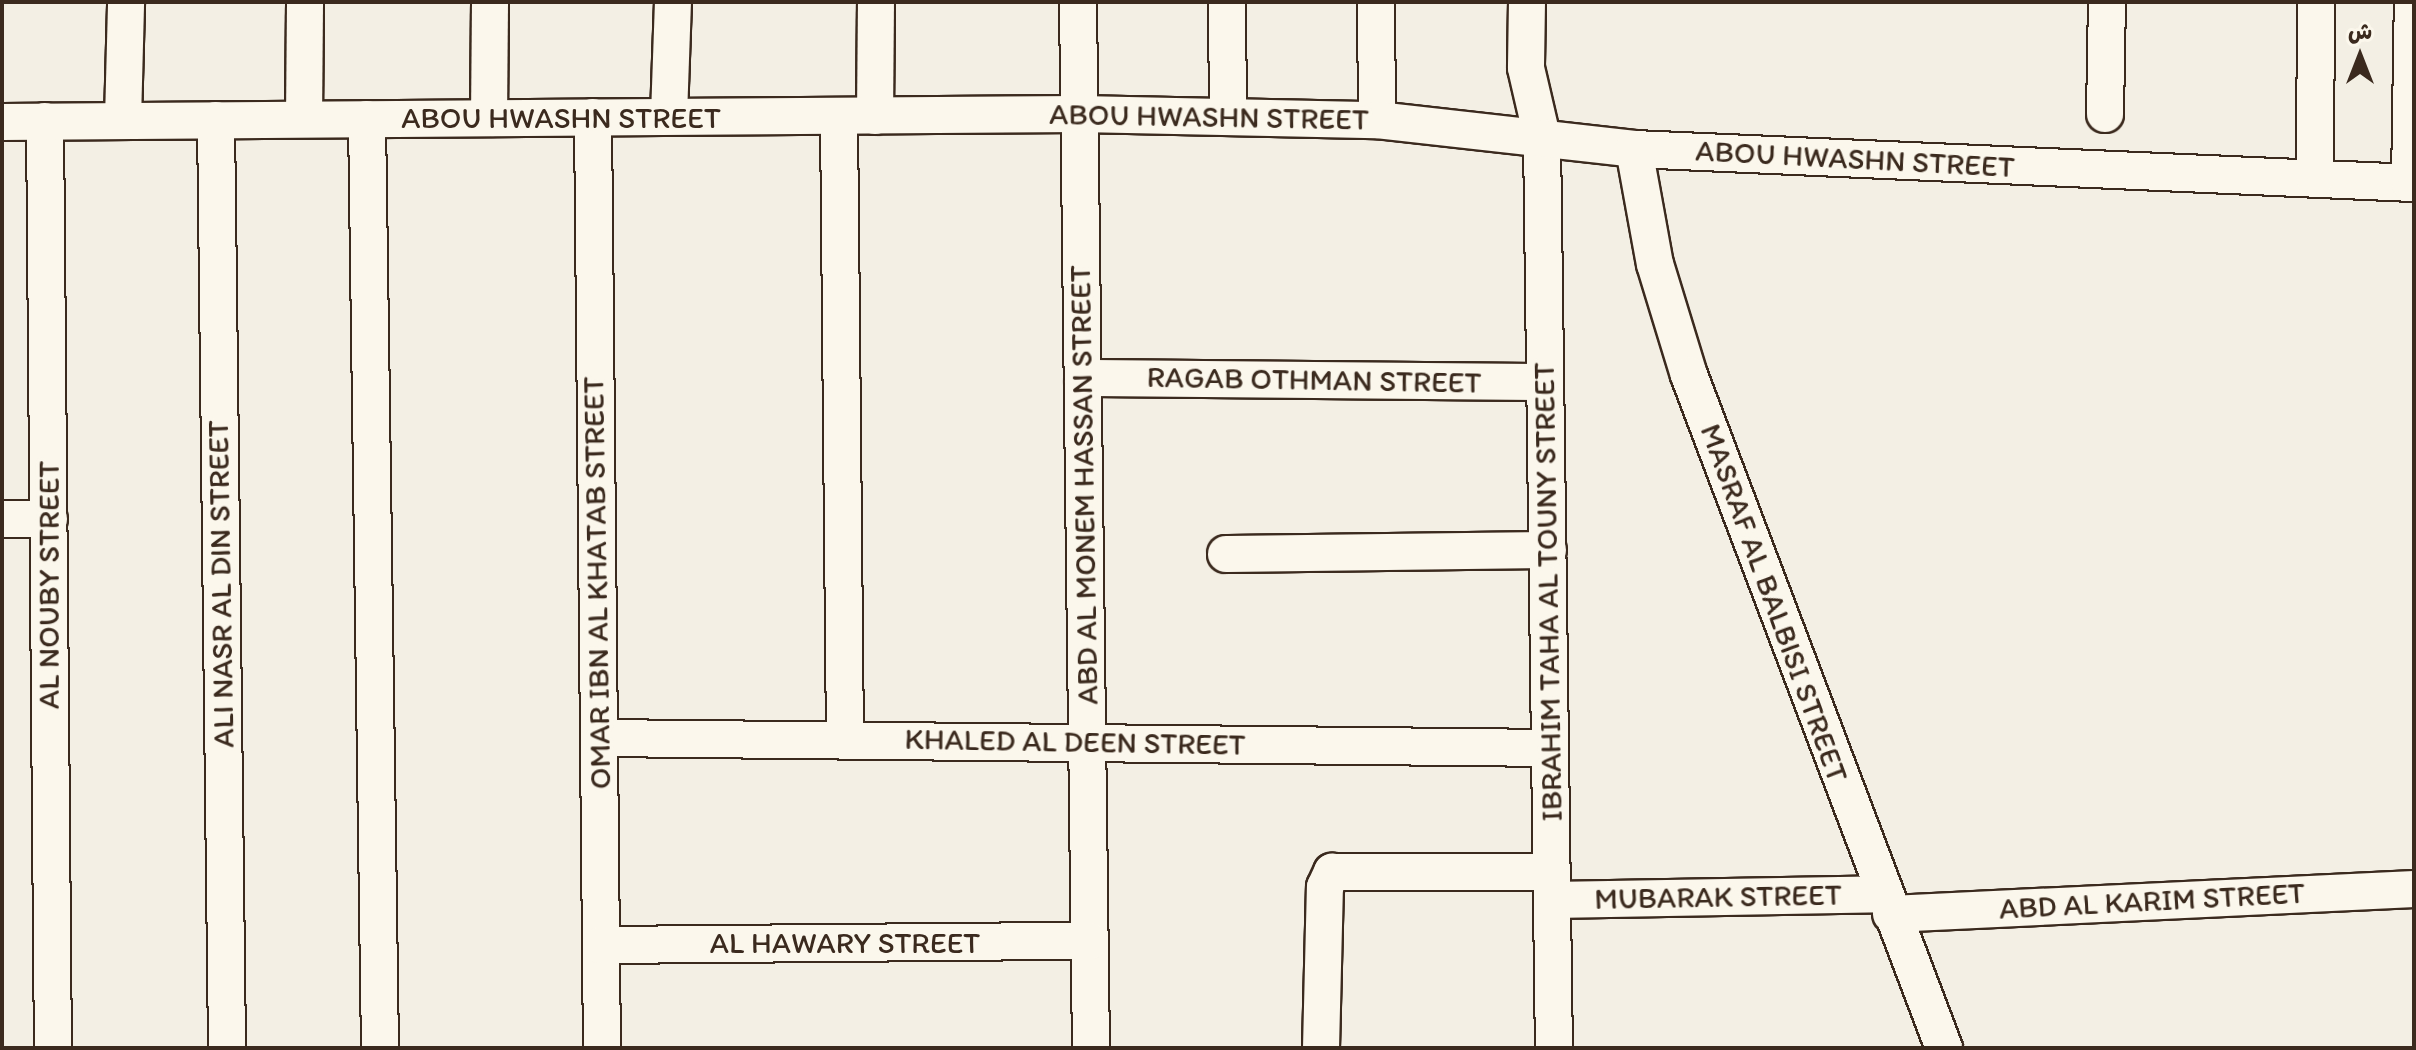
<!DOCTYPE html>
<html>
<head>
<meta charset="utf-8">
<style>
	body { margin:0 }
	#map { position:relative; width:2416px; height:1050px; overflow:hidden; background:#f3efe4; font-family:Itim,"Playpen Sans Arabic",sans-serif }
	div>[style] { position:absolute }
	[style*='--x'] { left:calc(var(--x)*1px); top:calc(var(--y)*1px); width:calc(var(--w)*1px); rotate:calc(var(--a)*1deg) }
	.roads { filter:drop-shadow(2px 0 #3b2a1e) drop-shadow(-2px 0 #3b2a1e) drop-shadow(0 2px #3b2a1e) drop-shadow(0 -2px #3b2a1e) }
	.street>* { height:36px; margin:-18px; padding:0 18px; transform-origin:18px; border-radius:18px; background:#fbf7ec }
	span { translate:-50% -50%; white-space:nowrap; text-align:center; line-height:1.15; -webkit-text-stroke:7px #fbf7ec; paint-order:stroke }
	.street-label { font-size:30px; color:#3b2a1e }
	.frame { position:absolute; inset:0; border:4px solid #3b2a1e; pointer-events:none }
	.north { position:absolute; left:2320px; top:16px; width:80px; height:80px; -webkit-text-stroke:6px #fbf7ec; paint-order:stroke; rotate:0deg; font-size:22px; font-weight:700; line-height:32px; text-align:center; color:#3b2a1e }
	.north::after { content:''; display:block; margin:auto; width:28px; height:36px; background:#3b2a1e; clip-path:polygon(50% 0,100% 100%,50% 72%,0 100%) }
</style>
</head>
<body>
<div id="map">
	<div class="roads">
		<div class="street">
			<i style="--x:1078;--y:2;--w:1046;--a:89.29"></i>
			<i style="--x:1227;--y:2;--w:114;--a:89.5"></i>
			<i style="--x:1376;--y:2;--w:118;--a:89.5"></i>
			<i style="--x:1527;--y:2;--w:66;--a:90.9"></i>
			<i style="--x:1526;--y:68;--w:71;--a:76.9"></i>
			<i style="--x:1542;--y:137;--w:911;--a:89.25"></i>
			<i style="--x:2105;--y:114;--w:112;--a:-89"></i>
			<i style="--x:669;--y:116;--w:114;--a:-88"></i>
			<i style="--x:839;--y:116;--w:624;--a:89.45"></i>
			<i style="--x:875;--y:116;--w:114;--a:-89.5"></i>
			<i style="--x:593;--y:117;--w:931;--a:89.45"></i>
			<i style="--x:489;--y:118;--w:116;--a:-89.5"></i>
			<i style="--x:304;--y:119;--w:117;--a:-89.5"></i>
			<i style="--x:367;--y:119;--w:929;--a:89.2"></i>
			<i style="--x:123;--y:120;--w:118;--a:-88.5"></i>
			<i style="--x:216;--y:120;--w:928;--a:89.32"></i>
			<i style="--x:45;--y:121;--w:927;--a:89.51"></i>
			<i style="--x:2;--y:122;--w:1078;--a:-0.43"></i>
			<i style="--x:1080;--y:114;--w:297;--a:1.2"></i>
			<i style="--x:1377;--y:120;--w:259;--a:6.4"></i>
			<i style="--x:1634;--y:149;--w:781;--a:2.5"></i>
			<i style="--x:1634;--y:149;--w:117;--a:79.7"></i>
			<i style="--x:1655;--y:264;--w:116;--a:73"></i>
			<i style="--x:1689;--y:375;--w:720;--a:69.25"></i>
			<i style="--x:2315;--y:179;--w:177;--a:-89.7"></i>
			<i style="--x:2410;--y:183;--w:181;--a:-89.1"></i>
			<i style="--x:1083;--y:378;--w:462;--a:0.5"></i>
			<i style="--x:2;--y:519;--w:47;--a:0"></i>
			<i style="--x:1226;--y:554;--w:322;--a:-0.7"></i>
			<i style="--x:599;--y:738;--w:951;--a:0.6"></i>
			<i style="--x:1552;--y:900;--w:331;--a:-1"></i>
			<i style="--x:1891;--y:914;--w:524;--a:-2.74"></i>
			<i style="--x:601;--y:945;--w:489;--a:-0.5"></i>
			<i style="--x:1321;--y:1048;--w:161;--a:-88.6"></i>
			<i style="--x:1325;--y:887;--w:17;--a:-65"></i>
			<i style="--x:1332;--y:872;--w:219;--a:0"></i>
		</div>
	</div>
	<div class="street-label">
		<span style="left:1209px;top:117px;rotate:1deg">ABOU HWASHN STREET</span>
		<span style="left:561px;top:118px">ABOU HWASHN STREET</span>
		<span style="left:1855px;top:159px;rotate:3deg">ABOU HWASHN STREET</span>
		<span style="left:1314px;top:380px;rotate:1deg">RAGAB OTHMAN STREET</span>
		<span style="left:1084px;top:485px;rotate:-91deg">ABD AL MONEM HASSAN STREET</span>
		<span style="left:597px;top:583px;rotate:-91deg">OMAR IBN AL KHATAB STREET</span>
		<span style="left:221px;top:584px;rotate:-91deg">ALI NASR AL DIN STREET</span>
		<span style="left:49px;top:585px;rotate:-90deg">AL NOUBY STREET</span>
		<span style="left:1548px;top:592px;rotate:-91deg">IBRAHIM TAHA AL TOUNY STREET</span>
		<span style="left:1774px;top:603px;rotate:70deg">MASRAF AL BALBISI STREET</span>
		<span style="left:1075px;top:742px;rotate:1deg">KHALED AL DEEN STREET</span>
		<span style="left:1718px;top:897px;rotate:-1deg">MUBARAK STREET</span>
		<span style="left:2152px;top:901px;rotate:-3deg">ABD AL KARIM STREET</span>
		<span style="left:845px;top:943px">AL HAWARY STREET</span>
	</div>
	<div class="frame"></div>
	<div class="north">ش</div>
</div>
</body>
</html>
